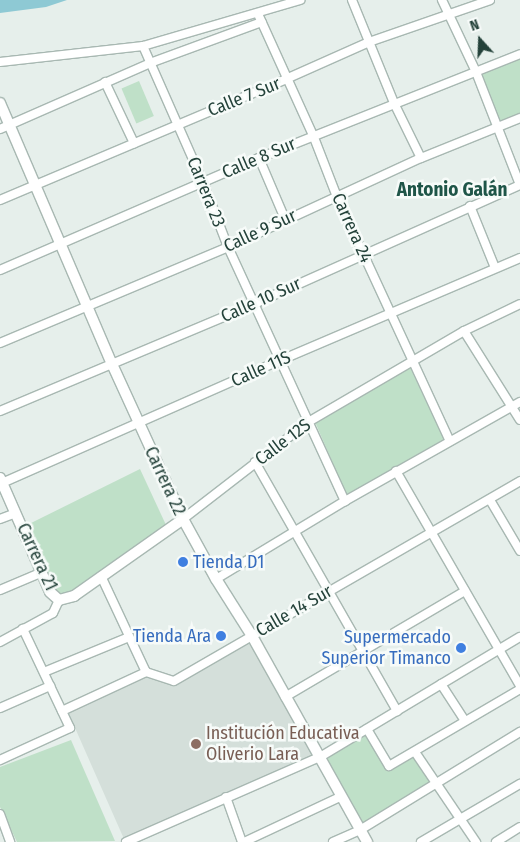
<!DOCTYPE html>
<html>
<head>
<meta charset="utf-8">
<style>
	body { margin:0 }
	#map { position:relative; width:520px; height:842px; overflow:hidden; background:#e6efeb; font-family:"Fira Sans Condensed",sans-serif }
	div>[style] { position:absolute }
	[style*='--x'] { left:calc(var(--x)*1px); top:calc(var(--y)*1px); width:calc(var(--w)*1px); rotate:calc(var(--a)*1deg) }
	.built>* { inset:0; background:#d4dfda }
	.green>* { inset:0; background:#bfe0c8; transform-origin:0 0 }
	.water>* { inset:0; background:#8ec9d4 }
	.roads { filter:drop-shadow(1px 0 #a8b8b2) drop-shadow(-1px 0 #a8b8b2) drop-shadow(0 1px #a8b8b2) drop-shadow(0 -1px #a8b8b2) }
	.minor>* { height:8px; margin:-4px; padding:0 4px; transform-origin:4px; border-radius:4px; background:#fff }
	.tertiary>* { height:10px; margin:-5px; padding:0 5px; transform-origin:5px; border-radius:5px; background:#fff }
	.dots>* { width:14px; height:14px; translate:-50% -50%; box-sizing:border-box; border:2px solid #f7fbf9; border-radius:50% }
	span { translate:-50% -50%; white-space:nowrap; text-align:center; line-height:1.15; -webkit-text-stroke:5px #f7fbf9; paint-order:stroke }
	.street-label { font-size:18px; color:#24423a }
	.shop-label { font-size:18px; color:#366cbe }
	.left { translate:0 -50%; text-align:left }
	.right { translate:-100% -50%; text-align:right }
	.education-label { font-size:18px; color:#785e54 }
	.neighbourhood-label { font-size:19px; color:#1f5548; font-weight:700 }
	.north { position:absolute; left:455px; top:15px; width:50px; height:50px; -webkit-text-stroke:4px #f7fbf9; paint-order:stroke; rotate:340deg; font-size:14px; font-weight:700; line-height:20px; text-align:center; color:#24423a }
	.north::after { content:''; display:block; margin:auto; width:18px; height:22px; background:#24423a; clip-path:polygon(50% 0,100% 100%,50% 72%,0 100%) }
</style>
</head>
<body>
<div id="map">
	<div class="built">
		<i style="clip-path:polygon(249px 640px,314px 756px,124px 839px,68px 712px,148px 674px,174px 683px)"></i>
	</div>
	<div class="green">
		<i style="clip-path:polygon(520px 54px,520px 118px,498px 127px,476px 72px)"></i>
		<i style="left:139px;top:81px;width:38px;height:19px;rotate:67deg"></i>
		<i style="clip-path:polygon(409px 365px,444px 440px,347px 496px,315px 422px)"></i>
		<i style="clip-path:polygon(140px 469px,166px 525px,74px 591px,62px 594px,57px 591px,53px 588px,44px 567px,27px 525px)"></i>
		<i style="clip-path:polygon(367px 731px,387px 768px,414px 755px,434px 783px,361px 827px,323px 758px)"></i>
		<i style="clip-path:polygon(71px 740px,115px 841px,17px 842px,0 807px,0 767px)"></i>
	</div>
	<div class="water">
		<i style="clip-path:polygon(0 0,67px 0,46px 7px,0 13px)"></i>
	</div>
	<div class="roads">
		<div class="minor">
			<i style="--x:352;--y:0;--w:111;--a:67.8"></i>
			<i style="--x:394;--y:103;--w:61;--a:63.9"></i>
			<i style="--x:442;--y:0;--w:80;--a:64.7"></i>
			<i style="--x:476;--y:72;--w:121;--a:68.7"></i>
			<i style="--x:258;--y:14;--w:133;--a:65.6"></i>
			<i style="--x:313;--y:135;--w:66;--a:68.8"></i>
			<i style="--x:337;--y:197;--w:269;--a:65.2"></i>
			<i style="--x:143;--y:46;--w:149;--a:66.2"></i>
			<i style="--x:203;--y:182;--w:70;--a:69"></i>
			<i style="--x:228;--y:247;--w:280;--a:65.3"></i>
			<i style="--x:0;--y:62;--w:144;--a:-6.4"></i>
			<i style="--x:143;--y:46;--w:164;--a:-16.3"></i>
			<i style="--x:105;--y:82;--w:68;--a:64.6"></i>
			<i style="--x:0;--y:129;--w:164;--a:-23.7"></i>
			<i style="--x:150;--y:63;--w:119;--a:-20.1"></i>
			<i style="--x:259;--y:158;--w:66;--a:66.9"></i>
			<i style="--x:0;--y:200;--w:311;--a:-22.9"></i>
			<i style="--x:286;--y:79;--w:91;--a:-24"></i>
			<i style="--x:369;--y:42;--w:128;--a:-19.1"></i>
			<i style="--x:470;--y:206;--w:67;--a:68"></i>
			<i style="--x:0;--y:270;--w:282;--a:-23.4"></i>
			<i style="--x:259;--y:158;--w:281;--a:-21.7"></i>
			<i style="--x:464;--y:331;--w:105;--a:57.8"></i>
			<i style="--x:0;--y:343;--w:247;--a:-22.8"></i>
			<i style="--x:228;--y:247;--w:213;--a:-24.8"></i>
			<i style="--x:421;--y:158;--w:107;--a:-22"></i>
			<i style="--x:0;--y:411;--w:276;--a:-22.8"></i>
			<i style="--x:254;--y:304;--w:291;--a:-24.1"></i>
			<i style="--x:255;--y:462;--w:287;--a:60.3"></i>
			<i style="--x:396;--y:471;--w:248;--a:60"></i>
			<i style="--x:2;--y:483;--w:305;--a:-23.8"></i>
			<i style="--x:281;--y:360;--w:260;--a:-23.1"></i>
			<i style="--x:490;--y:500;--w:59;--a:59.5"></i>
			<i style="--x:0;--y:519;--w:17;--a:-21"></i>
			<i style="--x:183;--y:519;--w:160;--a:-37.7"></i>
			<i style="--x:310;--y:421;--w:178;--a:-30.3"></i>
			<i style="--x:464;--y:331;--w:62;--a:-25.7"></i>
			<i style="--x:101;--y:576;--w:106;--a:64.9"></i>
			<i style="--x:216;--y:579;--w:151;--a:-31.2"></i>
			<i style="--x:345;--y:501;--w:201;--a:-29.5"></i>
			<i style="--x:0;--y:590;--w:43;--a:-23"></i>
			<i style="--x:0;--y:642;--w:60;--a:-28.7"></i>
			<i style="--x:53;--y:613;--w:14;--a:-65"></i>
			<i style="--x:44;--y:672;--w:92;--a:-22.4"></i>
			<i style="--x:441;--y:684;--w:44;--a:57"></i>
			<i style="--x:285;--y:697;--w:209;--a:-30.5"></i>
			<i style="--x:0;--y:708;--w:55;--a:-23.7"></i>
			<i style="--x:62;--y:711;--w:93;--a:-24.9"></i>
			<i style="--x:146;--y:672;--w:29;--a:18"></i>
			<i style="--x:174;--y:681;--w:400;--a:-30"></i>
			<i style="--x:367;--y:729;--w:43;--a:59.3"></i>
			<i style="--x:389;--y:766;--w:152;--a:-30.4"></i>
			<i style="--x:415;--y:752;--w:109;--a:55.9"></i>
			<i style="--x:0;--y:760;--w:77;--a:-24.6"></i>
			<i style="--x:70;--y:728;--w:110;--a:-115.4"></i>
			<i style="--x:226;--y:797;--w:48;--a:70.4"></i>
			<i style="--x:0;--y:814;--w:30;--a:70"></i>
			<i style="--x:126;--y:842;--w:212;--a:-23.7"></i>
			<i style="--x:320;--y:757;--w:233;--a:-31"></i>
			<i style="--x:244;--y:842;--w:108;--a:-25.1"></i>
			<i style="--x:333;--y:842;--w:30;--a:-24"></i>
			<i style="--x:360;--y:830;--w:188;--a:-31.5"></i>
			<i style="--x:421;--y:842;--w:115;--a:-30.4"></i>
			<i style="--x:496;--y:842;--w:28;--a:-32"></i>
		</div>
		<div class="tertiary">
			<i style="--x:0;--y:103;--w:284;--a:66.8"></i>
			<i style="--x:112;--y:364;--w:170;--a:65.4"></i>
			<i style="--x:183;--y:519;--w:68;--a:61.2"></i>
			<i style="--x:216;--y:579;--w:67;--a:57.7"></i>
			<i style="--x:252;--y:636;--w:236;--a:60.8"></i>
			<i style="--x:0;--y:478;--w:124;--a:66.3"></i>
			<i style="--x:50;--y:592;--w:12;--a:42"></i>
			<i style="--x:59;--y:600;--w:16;--a:-15"></i>
			<i style="--x:74;--y:596;--w:133;--a:-35.2"></i>
		</div>
	</div>
	<div class="dots">
		<i style="left:183px;top:562px;background:#3f7fe0"></i>
		<i style="left:221px;top:636px;background:#3f7fe0"></i>
		<i style="left:461px;top:648px;background:#3f7fe0"></i>
		<i style="left:196px;top:744px;background:#8d6e63"></i>
	</div>
	<div class="street-label">
		<span style="left:244px;top:97px;rotate:-22deg">Calle 7 Sur</span>
		<span style="left:259px;top:158px;rotate:-23deg">Calle 8 Sur</span>
		<span style="left:206px;top:192px;rotate:68deg">Carrera 23</span>
		<span style="left:352px;top:228px;rotate:66deg">Carrera 24</span>
		<span style="left:260px;top:231px;rotate:-25deg">Calle 9 Sur</span>
		<span style="left:261px;top:300px;rotate:-24deg">Calle 10 Sur</span>
		<span style="left:261px;top:369px;rotate:-24deg">Calle 11S</span>
		<span style="left:283px;top:442px;rotate:-37deg">Calle 12S</span>
		<span style="left:165px;top:481px;rotate:65deg">Carrera 22</span>
		<span style="left:37px;top:557px;rotate:65deg">Carrera 21</span>
		<span style="left:294px;top:611px;rotate:-30deg">Calle 14 Sur</span>
	</div>
	<div class="shop-label">
		<span class="left" style="left:193px;top:562px">Tienda D1</span>
		<span class="right" style="left:211px;top:636px">Tienda Ara</span>
		<span class="right" style="left:451px;top:648px">Supermercado<br>Superior Timanco</span>
	</div>
	<div class="education-label">
		<span class="left" style="left:206px;top:744px">Institución Educativa<br>Oliverio Lara</span>
	</div>
	<div class="neighbourhood-label">
		<span style="left:452px;top:190px">Antonio Galán</span>
	</div>
	<div class="north">N</div>
</div>
</body>
</html>
